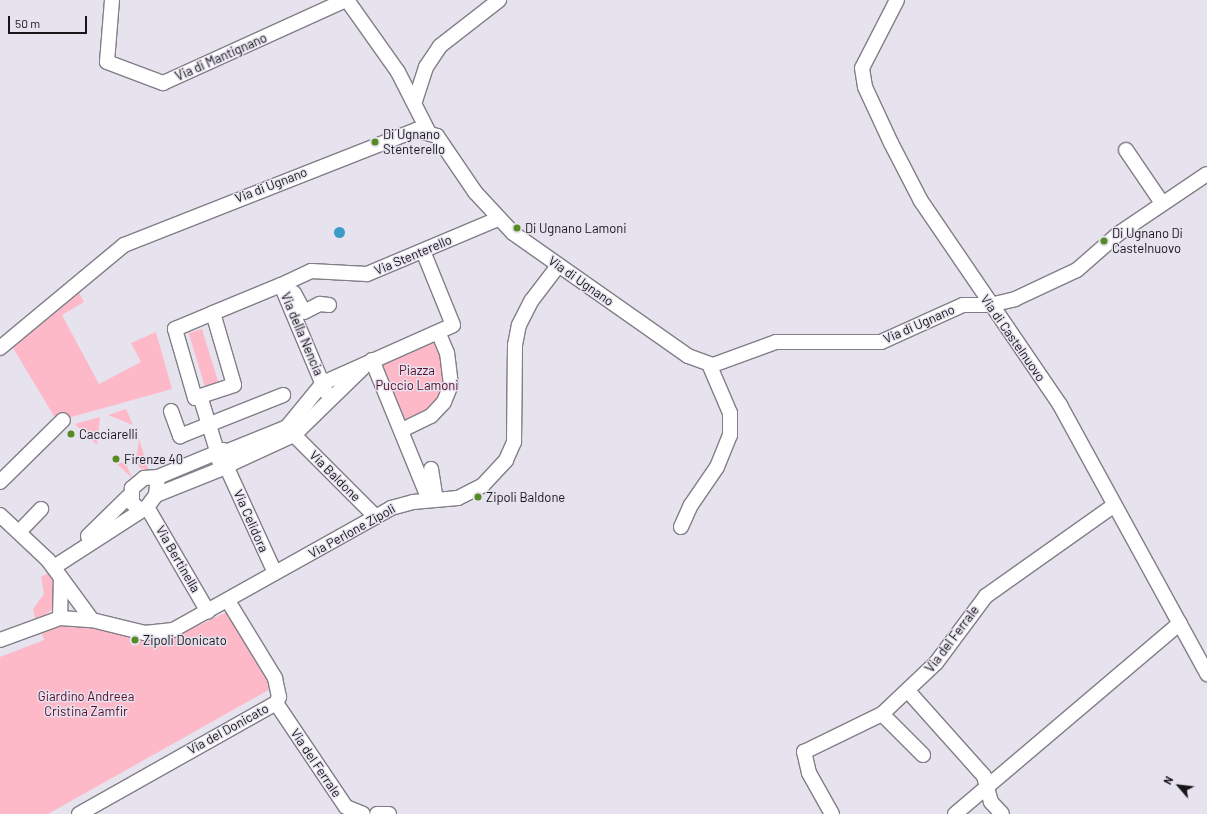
<!DOCTYPE html>
<html>
<head>
<meta charset="utf-8">
<style>
	body { margin:0 }
	#map { position:relative; width:1207px; height:814px; overflow:hidden; background:#e6e2ee; font-family:Barlow,sans-serif }
	div>[style] { position:absolute }
	[style*='--x'] { left:calc(var(--x)*1px); top:calc(var(--y)*1px); width:calc(var(--w)*1px); rotate:calc(var(--a)*1deg) }
	.green>* { inset:0; background:#feb9c8; transform-origin:0 0 }
	.water>* { inset:0; background:#3c9cc8 }
	.round { border-radius:50% }
	.roads { filter:drop-shadow(1px 0 #817e88) drop-shadow(-1px 0 #817e88) drop-shadow(0 1px #817e88) drop-shadow(0 -1px #817e88) }
	.minor>* { height:14px; margin:-7px; padding:0 7px; transform-origin:7px; border-radius:7px; background:#fff }
	.dots>* { width:11px; height:11px; translate:-50% -50%; box-sizing:border-box; border:2px solid #e6e2ee; border-radius:50% }
	span { translate:-50% -50%; white-space:nowrap; text-align:center; line-height:1.15; -webkit-text-stroke:3px #e6e2ee; paint-order:stroke }
	.street-label { font-size:13px; color:#161519 }
	.poi-label { font-size:13px; color:#161519 }
	.left { translate:0 -50%; text-align:left }
	.park-label { font-size:13px; color:#5a0b29 }
	.north { position:absolute; left:1159px; top:766px; width:40px; height:40px; -webkit-text-stroke:3px #e6e2ee; paint-order:stroke; rotate:298deg; font-size:11px; font-weight:700; line-height:16px; text-align:center; color:#161519 }
	.north::after { content:''; display:block; margin:auto; width:14px; height:18px; background:#161519; clip-path:polygon(50% 0,100% 100%,50% 72%,0 100%) }
	.scale { position:absolute; left:8px; top:16px; width:79px; height:18px; box-sizing:border-box; border:2px solid #161519; border-top:0; padding-left:5px; font-size:12px; line-height:14px; white-space:nowrap; color:#161519; -webkit-text-stroke:3px #e6e2ee; paint-order:stroke }
</style>
</head>
<body>
<div id="map">
	<div class="green">
		<i style="clip-path:polygon(79px 293px,84px 302px,62px 315px,99px 384px,141px 362px,131px 343px,156px 332px,172px 389px,57px 421px,13px 348px)"></i>
		<i style="left:202px;top:329px;width:56px;height:14px;rotate:73deg"></i>
		<i style="clip-path:polygon(437px 338px,447px 384px,434px 409px,405px 427px,377px 363px)"></i>
		<i style="clip-path:polygon(126px 409px,133px 425px,108px 415px)"></i>
		<i style="clip-path:polygon(100px 417px,97px 445px,75px 424px)"></i>
		<i style="clip-path:polygon(139px 439px,149px 471px,140px 468px,136px 461px)"></i>
		<i style="clip-path:polygon(113px 460px,126px 464px,132px 478px)"></i>
		<i style="clip-path:polygon(50px 572px,55px 579px,54px 608px,36px 622px,33px 609px,44px 594px,41px 577px)"></i>
		<i style="clip-path:polygon(231px 610px,272px 688px,48px 814px,0 814px,0 657px,44px 640px,41px 631px,59px 625px,100px 628px,151px 640px,183px 633px)"></i>
	</div>
	<div class="water">
		<i class="round" style="left:333.5px;top:226.5px;width:11px;height:11px"></i>
	</div>
	<div class="roads">
		<div class="minor">
			<i style="--x:112;--y:0;--w:62;--a:94.6"></i>
			<i style="--x:107;--y:62;--w:60;--a:20.6"></i>
			<i style="--x:163;--y:83;--w:201;--a:-24.4"></i>
			<i style="--x:347;--y:0;--w:88;--a:54.7"></i>
			<i style="--x:398;--y:72;--w:66;--a:63"></i>
			<i style="--x:897;--y:0;--w:76;--a:117.2"></i>
			<i style="--x:862;--y:68;--w:19;--a:81"></i>
			<i style="--x:865;--y:87;--w:62;--a:65.1"></i>
			<i style="--x:891;--y:143;--w:65;--a:62.7"></i>
			<i style="--x:921;--y:201;--w:247;--a:55.7"></i>
			<i style="--x:1060;--y:405;--w:307;--a:61.3"></i>
			<i style="--x:415;--y:101;--w:36;--a:-72"></i>
			<i style="--x:426;--y:67;--w:25;--a:-56"></i>
			<i style="--x:440;--y:46;--w:75;--a:-37.9"></i>
			<i style="--x:1126;--y:150;--w:64;--a:55.8"></i>
			<i style="--x:281;--y:285;--w:116;--a:67.2"></i>
			<i style="--x:294;--y:293;--w:21;--a:62"></i>
			<i style="--x:304;--y:312;--w:18;--a:-27"></i>
			<i style="--x:320;--y:304;--w:9;--a:6"></i>
			<i style="--x:213;--y:313;--w:75;--a:73.7"></i>
			<i style="--x:234;--y:385;--w:41;--a:161.6"></i>
			<i style="--x:195;--y:398;--w:72;--a:-106.2"></i>
			<i style="--x:175;--y:329;--w:41;--a:-22.8"></i>
			<i style="--x:213;--y:313;--w:74;--a:-22.4"></i>
			<i style="--x:281;--y:285;--w:33;--a:-25"></i>
			<i style="--x:311;--y:271;--w:56;--a:3.1"></i>
			<i style="--x:367;--y:274;--w:142;--a:-22.8"></i>
			<i style="--x:0;--y:348;--w:161;--a:-39.7"></i>
			<i style="--x:124;--y:245;--w:314;--a:-21.5"></i>
			<i style="--x:416;--y:130;--w:22;--a:16"></i>
			<i style="--x:437;--y:136;--w:68;--a:55.8"></i>
			<i style="--x:475;--y:192;--w:56;--a:47.2"></i>
			<i style="--x:513;--y:233;--w:214;--a:35.1"></i>
			<i style="--x:688;--y:356;--w:27;--a:20"></i>
			<i style="--x:713;--y:365;--w:67;--a:-20.1"></i>
			<i style="--x:776;--y:342;--w:105;--a:0"></i>
			<i style="--x:881;--y:342;--w:90;--a:-24.3"></i>
			<i style="--x:963;--y:305;--w:27;--a:0"></i>
			<i style="--x:990;--y:305;--w:26;--a:-13"></i>
			<i style="--x:1015;--y:299;--w:68;--a:-25.1"></i>
			<i style="--x:1077;--y:270;--w:55;--a:-41.3"></i>
			<i style="--x:1118;--y:234;--w:107;--a:-34"></i>
			<i style="--x:372;--y:360;--w:151;--a:67.8"></i>
			<i style="--x:200;--y:396;--w:61;--a:72.8"></i>
			<i style="--x:171;--y:411;--w:27;--a:70"></i>
			<i style="--x:180;--y:436;--w:111;--a:-21.7"></i>
			<i style="--x:402;--y:430;--w:32;--a:-26"></i>
			<i style="--x:431;--y:416;--w:19;--a:-47"></i>
			<i style="--x:444;--y:402;--w:18;--a:-68"></i>
			<i style="--x:451;--y:385;--w:32;--a:-97"></i>
			<i style="--x:447;--y:353;--w:23;--a:-113"></i>
			<i style="--x:294;--y:435;--w:116;--a:45"></i>
			<i style="--x:228;--y:451;--w:64;--a:-22.1"></i>
			<i style="--x:287;--y:427;--w:57;--a:-50.7"></i>
			<i style="--x:323;--y:383;--w:142;--a:-24"></i>
			<i style="--x:453;--y:325;--w:80;--a:-112.1"></i>
			<i style="--x:233;--y:463;--w:67;--a:-24.7"></i>
			<i style="--x:294;--y:435;--w:96;--a:-44.2"></i>
			<i style="--x:227;--y:468;--w:115;--a:65.4"></i>
			<i style="--x:431;--y:469;--w:31;--a:81"></i>
			<i style="--x:158;--y:477;--w:70;--a:-22.6"></i>
			<i style="--x:223;--y:450;--w:10;--a:24"></i>
			<i style="--x:232;--y:454;--w:9;--a:84"></i>
			<i style="--x:233;--y:463;--w:13;--a:162"></i>
			<i style="--x:221;--y:467;--w:13;--a:-108"></i>
			<i style="--x:0;--y:482;--w:88;--a:-44.5"></i>
			<i style="--x:156;--y:495;--w:72;--a:-21.9"></i>
			<i style="--x:147;--y:507;--w:121;--a:59.8"></i>
			<i style="--x:0;--y:515;--w:66;--a:43.2"></i>
			<i style="--x:48;--y:560;--w:74;--a:53.7"></i>
			<i style="--x:681;--y:527;--w:24;--a:-66"></i>
			<i style="--x:691;--y:505;--w:46;--a:-55.6"></i>
			<i style="--x:717;--y:467;--w:35;--a:-68"></i>
			<i style="--x:730;--y:435;--w:22;--a:-90"></i>
			<i style="--x:730;--y:413;--w:53;--a:-113.2"></i>
			<i style="--x:19;--y:532;--w:32;--a:-46"></i>
			<i style="--x:88;--y:536;--w:59;--a:-44.3"></i>
			<i style="--x:54;--y:567;--w:111;--a:-32.8"></i>
			<i style="--x:147;--y:507;--w:15;--a:-53"></i>
			<i style="--x:156;--y:495;--w:18;--a:-84"></i>
			<i style="--x:158;--y:477;--w:14;--a:176"></i>
			<i style="--x:144;--y:478;--w:16;--a:140"></i>
			<i style="--x:132;--y:488;--w:15;--a:90"></i>
			<i style="--x:132;--y:503;--w:9;--a:41"></i>
			<i style="--x:60;--y:618;--w:40;--a:-88.6"></i>
			<i style="--x:0;--y:640;--w:64;--a:-20.1"></i>
			<i style="--x:60;--y:618;--w:32;--a:4"></i>
			<i style="--x:92;--y:620;--w:55;--a:13.8"></i>
			<i style="--x:145;--y:633;--w:28;--a:-6"></i>
			<i style="--x:173;--y:630;--w:250;--a:-29.2"></i>
			<i style="--x:391;--y:508;--w:23;--a:-15"></i>
			<i style="--x:413;--y:502;--w:45;--a:-5.1"></i>
			<i style="--x:458;--y:498;--w:28;--a:-27"></i>
			<i style="--x:483;--y:485;--w:34;--a:-47"></i>
			<i style="--x:506;--y:460;--w:20;--a:-66"></i>
			<i style="--x:514;--y:442;--w:97;--a:-89.4"></i>
			<i style="--x:515;--y:345;--w:20;--a:-79"></i>
			<i style="--x:519;--y:325;--w:28;--a:-63"></i>
			<i style="--x:532;--y:300;--w:43;--a:-52.6"></i>
			<i style="--x:908;--y:691;--w:114;--a:48.2"></i>
			<i style="--x:984;--y:776;--w:27;--a:75"></i>
			<i style="--x:991;--y:802;--w:16;--a:47"></i>
			<i style="--x:276;--y:703;--w:125;--a:56.1"></i>
			<i style="--x:346;--y:807;--w:18;--a:22"></i>
			<i style="--x:882;--y:714;--w:58;--a:45"></i>
			<i style="--x:79;--y:814;--w:226;--a:-29.4"></i>
			<i style="--x:276;--y:703;--w:7;--a:-63"></i>
			<i style="--x:279;--y:697;--w:19;--a:-102"></i>
			<i style="--x:275;--y:678;--w:90;--a:-121.4"></i>
			<i style="--x:377;--y:814;--w:12;--a:0"></i>
			<i style="--x:832;--y:814;--w:47;--a:-119.3"></i>
			<i style="--x:809;--y:773;--w:22;--a:-103"></i>
			<i style="--x:804;--y:752;--w:87;--a:-26"></i>
			<i style="--x:882;--y:714;--w:74;--a:-43.4"></i>
			<i style="--x:936;--y:663;--w:84;--a:-53.3"></i>
			<i style="--x:986;--y:596;--w:156;--a:-35.3"></i>
			<i style="--x:955;--y:814;--w:295;--a:-40.3"></i>
		</div>
	</div>
	<div class="dots">
		<i style="left:375px;top:142px;background:#568a22"></i>
		<i style="left:517px;top:228px;background:#568a22"></i>
		<i style="left:1104px;top:241px;background:#568a22"></i>
		<i style="left:71px;top:434px;background:#568a22"></i>
		<i style="left:116px;top:459px;background:#568a22"></i>
		<i style="left:478px;top:497px;background:#568a22"></i>
		<i style="left:135px;top:640px;background:#568a22"></i>
	</div>
	<div class="street-label">
		<span style="left:221px;top:57px;rotate:-24deg">Via di Mantignano</span>
		<span style="left:271px;top:185px;rotate:-21deg">Via di Ugnano</span>
		<span style="left:413px;top:255px;rotate:-23deg">Via Stenterello</span>
		<span style="left:581px;top:281px;rotate:35deg">Via di Ugnano</span>
		<span style="left:919px;top:324px;rotate:-24deg">Via di Ugnano</span>
		<span style="left:302px;top:334px;rotate:67deg">Via della Nencia</span>
		<span style="left:1013px;top:338px;rotate:55deg">Via di Castelnuovo</span>
		<span style="left:335px;top:476px;rotate:45deg">Via Baldone</span>
		<span style="left:251px;top:521px;rotate:66deg">Via Celidora</span>
		<span style="left:352px;top:531px;rotate:-29deg">Via Perlone Zipoli</span>
		<span style="left:178px;top:559px;rotate:60deg">Via Bertinella</span>
		<span style="left:952px;top:639px;rotate:-53deg">Via del Ferrale</span>
		<span style="left:228px;top:729px;rotate:-29deg">Via del Donicato</span>
		<span style="left:316px;top:763px;rotate:56deg">Via del Ferrale</span>
	</div>
	<div class="poi-label">
		<span class="left" style="left:383px;top:142px">Di Ugnano<br>Stenterello</span>
		<span class="left" style="left:525px;top:228px">Di Ugnano Lamoni</span>
		<span class="left" style="left:1112px;top:241px">Di Ugnano Di<br>Castelnuovo</span>
		<span class="left" style="left:79px;top:434px">Cacciarelli</span>
		<span class="left" style="left:124px;top:459px">Firenze 40</span>
		<span class="left" style="left:486px;top:497px">Zipoli Baldone</span>
		<span class="left" style="left:143px;top:640px">Zipoli Donicato</span>
	</div>
	<div class="park-label">
		<span style="left:417px;top:378px">Piazza<br>Puccio Lamoni</span>
		<span style="left:86px;top:704px">Giardino Andreea<br>Cristina Zamfir</span>
	</div>
	<div class="north">N</div>
	<div class="scale">50 m</div>
</div>
</body>
</html>
